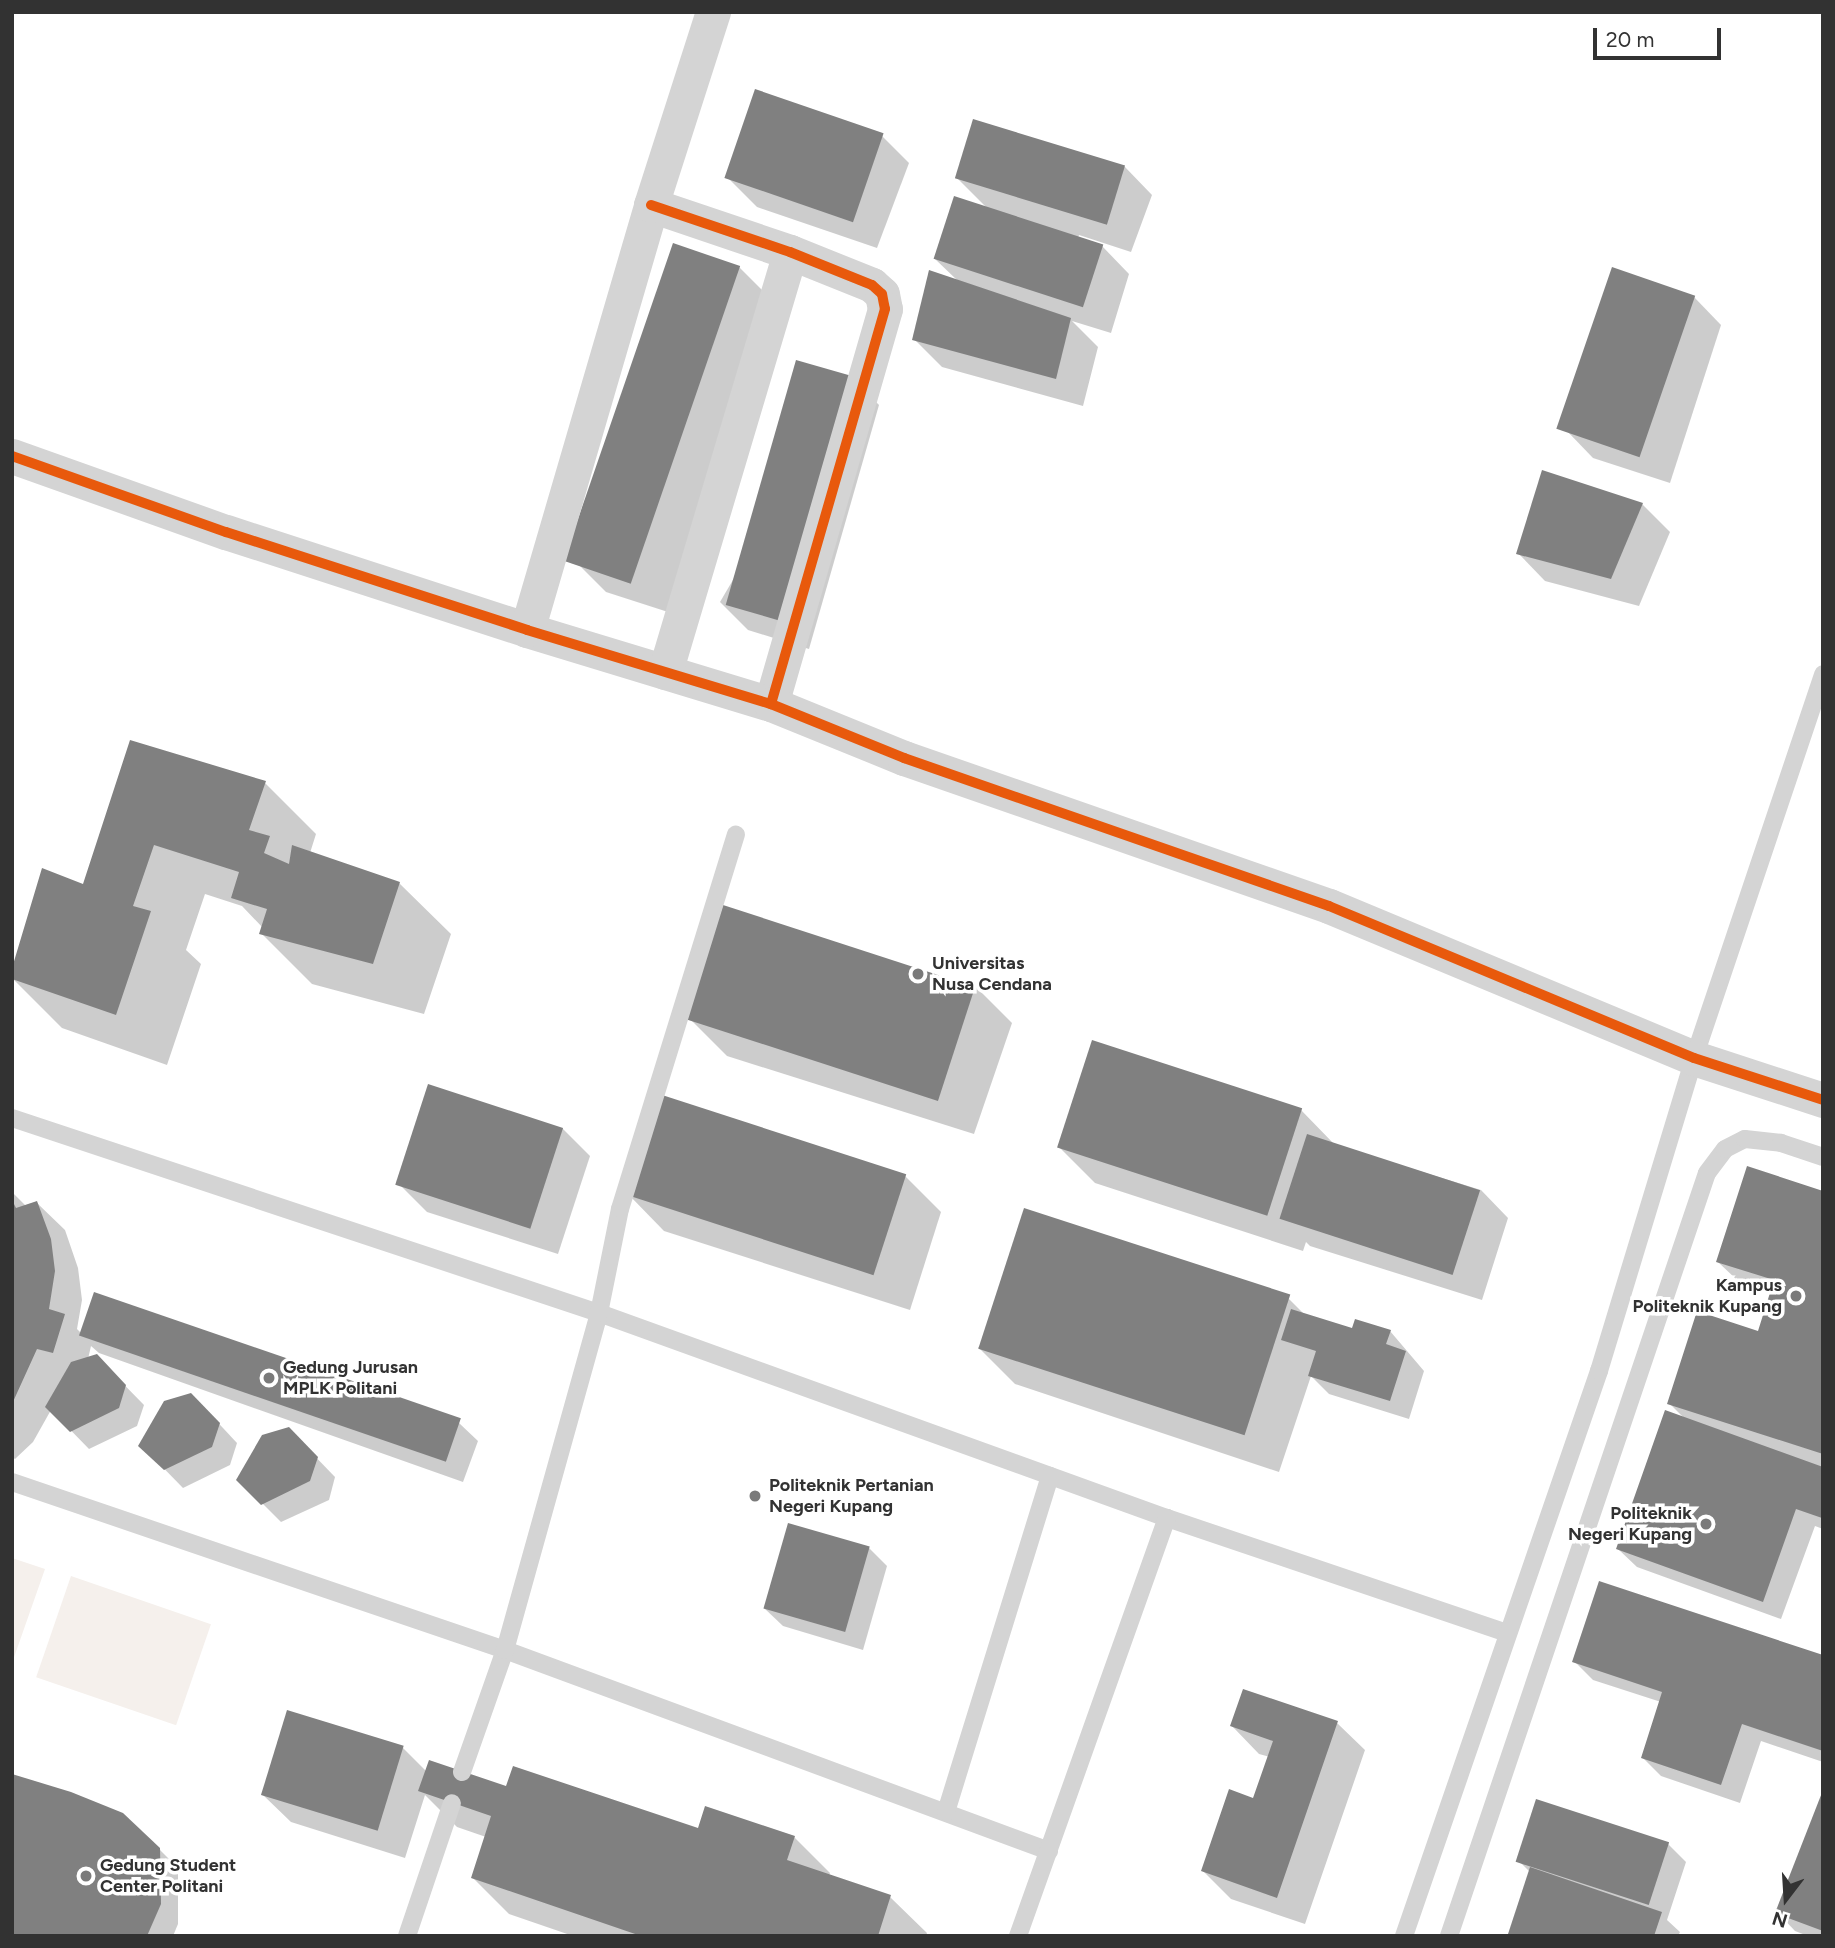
<!DOCTYPE html>
<html>
<head>
<meta charset="utf-8">
<style>
	body { margin:0 }
	#map { position:relative; width:1835px; height:1948px; overflow:hidden; background:#fff; font-family:Figtree,sans-serif }
	div>[style] { position:absolute }
	[style*='--x'] { left:calc(var(--x)*1px); top:calc(var(--y)*1px); width:calc(var(--w)*1px); rotate:calc(var(--a)*1deg) }
	.green>* { inset:0; background:#f5f0ec; transform-origin:0 0 }
	.shadow>* { inset:0; background:#0003 }
	.building>* { inset:0; background:#808080; transform-origin:0 0 }
	.lane>* { height:18px; margin:-9px; padding:0 9px; transform-origin:9px; border-radius:9px; background:#d4d4d4 }
	.street>* { height:35px; margin:-17.5px; padding:0 17.5px; transform-origin:17.5px; border-radius:17.5px; background:#d4d4d4 }
	.cycleway>* { height:10px; margin:-5px; padding:0 5px; transform-origin:5px; border-radius:5px; background:#e8590c }
	.dots>* { width:19px; height:19px; translate:-50% -50%; box-sizing:border-box; border:4px solid #fff; border-radius:50% }
	span { translate:-50% -50%; white-space:nowrap; text-align:center; line-height:1.15; -webkit-text-stroke:7px #fff; paint-order:stroke }
	.poi-label { font-size:18px; color:#323232; font-weight:700 }
	.left { translate:0 -50%; text-align:left }
	.right { translate:-100% -50%; text-align:right }
	.frame { position:absolute; inset:0; border:14px solid #323232; pointer-events:none }
	.north { position:absolute; left:1751px; top:1864px; width:70px; height:70px; -webkit-text-stroke:5px #fff; paint-order:stroke; rotate:197deg; font-size:19px; font-weight:700; line-height:28px; text-align:center; color:#323232 }
	.north::after { content:''; display:block; margin:auto; width:24px; height:32px; background:#323232; clip-path:polygon(50% 0,100% 100%,50% 72%,0 100%) }
	.scale { position:absolute; left:1593px; top:28px; width:128px; height:32px; box-sizing:border-box; border:4px solid #323232; border-top:0; padding-left:9px; font-size:21px; line-height:24px; white-space:nowrap; color:#323232; -webkit-text-stroke:5px #fff; paint-order:stroke }
</style>
</head>
<body>
<div id="map">
	<div class="green">
		<i style="clip-path:polygon(12px 1558px,45px 1569px,12px 1663px)"></i>
		<i style="left:71px;top:1576px;width:148px;height:107px;rotate:19deg"></i>
	</div>
	<div class="shadow">
		<i style="clip-path:polygon(882px 136px,909px 163px,877px 248px,757px 207px,729px 179px)"></i>
		<i style="clip-path:polygon(1125px 167px,1152px 195px,1131px 252px,1079px 235px,1078px 238px,1102px 246px,1129px 274px,1111px 333px,1072px 321px,1098px 347px,1083px 406px,942px 367px,914px 339px,958px 281px,935px 259px,988px 209px,957px 178px)"></i>
		<i style="clip-path:polygon(739px 267px,767px 295px,668px 612px,606px 592px,578px 564px)"></i>
		<i style="clip-path:polygon(1694px 297px,1721px 325px,1670px 483px,1593px 458px,1566px 430px)"></i>
		<i style="clip-path:polygon(852px 377px,879px 405px,809px 649px,748px 630px,720px 602px)"></i>
		<i style="clip-path:polygon(1642px 504px,1670px 532px,1639px 606px,1545px 581px,1518px 553px)"></i>
		<i style="clip-path:polygon(131px 742px,265px 783px,316px 834px,310px 853px,399px 883px,451px 934px,424px 1014px,312px 984px,261px 933px,263px 928px,242px 906px,205px 894px,186px 950px,201px 964px,167px 1065px,62px 1028px,12px 978px,84px 886px)"></i>
		<i style="clip-path:polygon(975px 986px,1012px 1023px,974px 1134px,727px 1056px,691px 1020px)"></i>
		<i style="clip-path:polygon(1301px 1110px,1335px 1145px,1481px 1190px,1508px 1218px,1482px 1300px,1310px 1246px,1306px 1242px,1303px 1251px,1095px 1183px,1059px 1147px)"></i>
		<i style="clip-path:polygon(562px 1128px,590px 1156px,558px 1254px,427px 1212px,399px 1184px)"></i>
		<i style="clip-path:polygon(905px 1176px,941px 1212px,910px 1310px,664px 1231px,628px 1194px)"></i>
		<i style="clip-path:polygon(12px 1192px,26px 1206px,37px 1203px,65px 1230px,78px 1268px,82px 1300px,77px 1329px,81px 1333px,459px 1423px,478px 1441px,463px 1482px,99px 1353px,91px 1346px,88px 1359px,96px 1356px,144px 1405px,137px 1426px,89px 1449px,51px 1410px,33px 1442px,15px 1459px,12px 1457px)"></i>
		<i style="clip-path:polygon(1823px 1192px,1823px 1529px,1815px 1526px,1781px 1619px,1637px 1567px,1618px 1549px,1686px 1420px,1669px 1403px,1759px 1333px,1773px 1291px,1737px 1280px,1718px 1262px)"></i>
		<i style="clip-path:polygon(1289px 1299px,1306px 1316px,1353px 1330px,1390px 1331px,1424px 1371px,1409px 1419px,1329px 1394px,1311px 1376px,1279px 1472px,1015px 1384px,978px 1347px)"></i>
		<i style="clip-path:polygon(209px 1413px,237px 1443px,230px 1465px,183px 1488px,141px 1445px)"></i>
		<i style="clip-path:polygon(307px 1448px,335px 1477px,329px 1500px,281px 1522px,239px 1480px)"></i>
		<i style="clip-path:polygon(869px 1548px,887px 1566px,863px 1650px,783px 1626px,764px 1608px)"></i>
		<i style="clip-path:polygon(1823px 1657px,1823px 1762px,1761px 1741px,1740px 1803px,1661px 1776px,1643px 1758px,1661px 1702px,1593px 1680px,1574px 1661px)"></i>
		<i style="clip-path:polygon(1337px 1723px,1365px 1750px,1305px 1924px,1231px 1899px,1203px 1871px,1255px 1801px,1270px 1757px,1259px 1754px,1232px 1726px)"></i>
		<i style="clip-path:polygon(403px 1748px,427px 1772px,699px 1830px,794px 1837px,830px 1873px,829px 1876px,890px 1897px,927px 1933px,926px 1936px,573px 1936px,509px 1914px,473px 1878px,486px 1837px,457px 1827px,425px 1795px,405px 1858px,291px 1822px,263px 1795px)"></i>
		<i style="clip-path:polygon(1823px 1794px,1823px 1936px,1808px 1936px,1795px 1931px,1777px 1912px)"></i>
		<i style="clip-path:polygon(1668px 1844px,1686px 1862px,1667px 1920px,1680px 1932px,1678px 1936px,1513px 1936px,1510px 1933px,1530px 1872px,1520px 1862px)"></i>
		<i style="clip-path:polygon(159px 1849px,178px 1868px,178px 1924px,173px 1936px,12px 1936px)"></i>
	</div>
	<div class="building">
		<i style="left:755px;top:89px;width:136px;height:94px;rotate:19deg"></i>
		<i style="left:973px;top:119px;width:159px;height:62px;rotate:17deg"></i>
		<i style="left:954px;top:196px;width:157px;height:66px;rotate:18deg"></i>
		<i style="left:673px;top:243px;width:71px;height:336px;rotate:19deg"></i>
		<i style="left:1612px;top:267px;width:88px;height:171px;rotate:19deg"></i>
		<i style="clip-path:polygon(929px 270px,1071px 318px,1056px 379px,912px 340px)"></i>
		<i style="left:796px;top:360px;width:59px;height:255px;rotate:16deg"></i>
		<i style="clip-path:polygon(1542px 470px,1643px 503px,1611px 579px,1516px 554px)"></i>
		<i style="clip-path:polygon(130px 740px,266px 781px,249px 830px,270px 836px,264px 853px,289px 864px,292px 845px,400px 882px,373px 964px,259px 934px,267px 909px,231px 898px,239px 872px,154px 845px,133px 906px,151px 911px,116px 1015px,12px 979px,12px 968px,42px 868px,83px 884px)"></i>
		<i style="left:723px;top:905px;width:265px;height:120px;rotate:18deg"></i>
		<i style="left:1092px;top:1040px;width:221px;height:113px;rotate:18deg"></i>
		<i style="left:428px;top:1084px;width:142px;height:106px;rotate:18deg"></i>
		<i style="left:659px;top:1094px;width:260px;height:106px;rotate:18deg"></i>
		<i style="left:1307px;top:1134px;width:182px;height:89px;rotate:18deg"></i>
		<i style="clip-path:polygon(1747px 1166px,1823px 1191px,1823px 1454px,1667px 1404px,1697px 1311px,1758px 1331px,1774px 1280px,1716px 1262px)"></i>
		<i style="clip-path:polygon(12px 1200px,16px 1208px,37px 1201px,51px 1239px,55px 1271px,49px 1309px,65px 1314px,53px 1353px,37px 1349px,12px 1404px)"></i>
		<i style="left:1024px;top:1208px;width:280px;height:148px;rotate:18deg"></i>
		<i style="left:94px;top:1292px;width:388px;height:46px;rotate:19deg"></i>
		<i style="clip-path:polygon(1291px 1309px,1352px 1328px,1355px 1319px,1391px 1330px,1386px 1344px,1406px 1351px,1390px 1401px,1308px 1376px,1316px 1351px,1281px 1340px)"></i>
		<i style="clip-path:polygon(97px 1354px,126px 1385px,119px 1408px,70px 1432px,45px 1407px,71px 1362px)"></i>
		<i style="clip-path:polygon(191px 1393px,220px 1423px,212px 1447px,164px 1470px,138px 1446px,164px 1401px)"></i>
		<i style="clip-path:polygon(1665px 1410px,1823px 1467px,1822px 1518px,1796px 1509px,1763px 1602px,1616px 1549px)"></i>
		<i style="clip-path:polygon(289px 1427px,318px 1457px,310px 1481px,261px 1505px,236px 1480px,262px 1435px)"></i>
		<i style="left:788px;top:1523px;width:85px;height:89px;rotate:16deg"></i>
		<i style="clip-path:polygon(1599px 1581px,1823px 1655px,1823px 1751px,1742px 1724px,1721px 1785px,1641px 1758px,1662px 1692px,1572px 1662px)"></i>
		<i style="clip-path:polygon(1243px 1689px,1338px 1721px,1277px 1898px,1201px 1871px,1229px 1789px,1253px 1798px,1273px 1741px,1230px 1726px)"></i>
		<i style="left:287px;top:1710px;width:122px;height:89px;rotate:17deg"></i>
		<i style="clip-path:polygon(429px 1760px,506px 1786px,513px 1766px,698px 1828px,705px 1806px,795px 1836px,787px 1860px,891px 1895px,878px 1936px,641px 1936px,471px 1878px,491px 1816px,418px 1791px)"></i>
		<i style="clip-path:polygon(12px 1774px,71px 1792px,123px 1813px,160px 1848px,161px 1904px,147px 1936px,12px 1936px)"></i>
		<i style="clip-path:polygon(1823px 1790px,1823px 1931px,1775px 1913px)"></i>
		<i style="left:1536px;top:1799px;width:140px;height:66px;rotate:18deg"></i>
		<i style="clip-path:polygon(1530px 1867px,1662px 1912px,1654px 1936px,1508px 1934px)"></i>
	</div>
	<div class="lane">
		<i style="--x:12;--y:1118;--w:619;--a:18.38"></i>
		<i style="--x:599;--y:1313;--w:604;--a:19.85"></i>
		<i style="--x:1167;--y:1518;--w:359;--a:18.7"></i>
		<i style="--x:12;--y:1482;--w:521;--a:18.82"></i>
		<i style="--x:505;--y:1650;--w:580;--a:20.28"></i>
		<i style="--x:462;--y:1772;--w:129;--a:-70.6"></i>
		<i style="--x:505;--y:1650;--w:350;--a:-74.4"></i>
		<i style="--x:599;--y:1313;--w:106;--a:-78.6"></i>
		<i style="--x:620;--y:1209;--w:392;--a:-72.8"></i>
		<i style="--x:946;--y:1812;--w:352;--a:-72.8"></i>
		<i style="--x:407;--y:1936;--w:140;--a:-71.3"></i>
		<i style="--x:1018;--y:1936;--w:444;--a:-70.4"></i>
		<i style="--x:1404;--y:1936;--w:598;--a:-70.96"></i>
		<i style="--x:1599;--y:1371;--w:327;--a:-73.1"></i>
		<i style="--x:1694;--y:1058;--w:405;--a:-71.4"></i>
		<i style="--x:1449;--y:1936;--w:805;--a:-71.32"></i>
		<i style="--x:1707;--y:1173;--w:30;--a:-53"></i>
		<i style="--x:1725;--y:1149;--w:22;--a:-27"></i>
		<i style="--x:1745;--y:1139;--w:36;--a:6"></i>
		<i style="--x:1781;--y:1143;--w:44;--a:18.4"></i>
	</div>
	<div class="street">
		<i style="--x:651;--y:205;--w:147;--a:18.7"></i>
		<i style="--x:790;--y:252;--w:88;--a:21.9"></i>
		<i style="--x:872;--y:285;--w:13;--a:42"></i>
		<i style="--x:882;--y:294;--w:15;--a:79"></i>
		<i style="--x:885;--y:309;--w:411;--a:106.1"></i>
		<i style="--x:12;--y:456;--w:227;--a:19.6"></i>
		<i style="--x:226;--y:532;--w:317;--a:18"></i>
		<i style="--x:527;--y:630;--w:255;--a:16.9"></i>
		<i style="--x:771;--y:704;--w:144;--a:22.1"></i>
		<i style="--x:904;--y:758;--w:450;--a:19.2"></i>
		<i style="--x:1329;--y:906;--w:395;--a:22.6"></i>
		<i style="--x:1694;--y:1058;--w:136;--a:18"></i>
		<i style="--x:527;--y:630;--w:443;--a:-73.7"></i>
		<i style="--x:651;--y:205;--w:203;--a:-72.2"></i>
		<i style="--x:665;--y:672;--w:438;--a:-73.4"></i>
	</div>
	<div class="cycleway">
		<i style="--x:651;--y:205;--w:147;--a:18.7"></i>
		<i style="--x:790;--y:252;--w:88;--a:21.9"></i>
		<i style="--x:872;--y:285;--w:13;--a:42"></i>
		<i style="--x:882;--y:294;--w:15;--a:79"></i>
		<i style="--x:885;--y:309;--w:411;--a:106.1"></i>
		<i style="--x:12;--y:456;--w:227;--a:19.6"></i>
		<i style="--x:226;--y:532;--w:317;--a:18"></i>
		<i style="--x:527;--y:630;--w:255;--a:16.9"></i>
		<i style="--x:771;--y:704;--w:144;--a:22.1"></i>
		<i style="--x:904;--y:758;--w:450;--a:19.2"></i>
		<i style="--x:1329;--y:906;--w:395;--a:22.6"></i>
		<i style="--x:1694;--y:1058;--w:136;--a:18"></i>
	</div>
	<div class="dots">
		<i style="left:918px;top:974px;background:#7a7a7a"></i>
		<i style="left:1796px;top:1296px;background:#7a7a7a"></i>
		<i style="left:269px;top:1378px;background:#7a7a7a"></i>
		<i style="left:755px;top:1496px;background:#7a7a7a"></i>
		<i style="left:1706px;top:1524px;background:#7a7a7a"></i>
		<i style="left:86px;top:1876px;background:#7a7a7a"></i>
	</div>
	<div class="poi-label">
		<span class="left" style="left:932px;top:974px">Universitas<br>Nusa Cendana</span>
		<span class="right" style="left:1782px;top:1296px">Kampus<br>Politeknik Kupang</span>
		<span class="left" style="left:283px;top:1378px">Gedung Jurusan<br>MPLK Politani</span>
		<span class="left" style="left:769px;top:1496px">Politeknik Pertanian<br>Negeri Kupang</span>
		<span class="right" style="left:1692px;top:1524px">Politeknik<br>Negeri Kupang</span>
		<span class="left" style="left:100px;top:1876px">Gedung Student<br>Center Politani</span>
	</div>
	<div class="frame"></div>
	<div class="north">N</div>
	<div class="scale">20 m</div>
</div>
</body>
</html>
